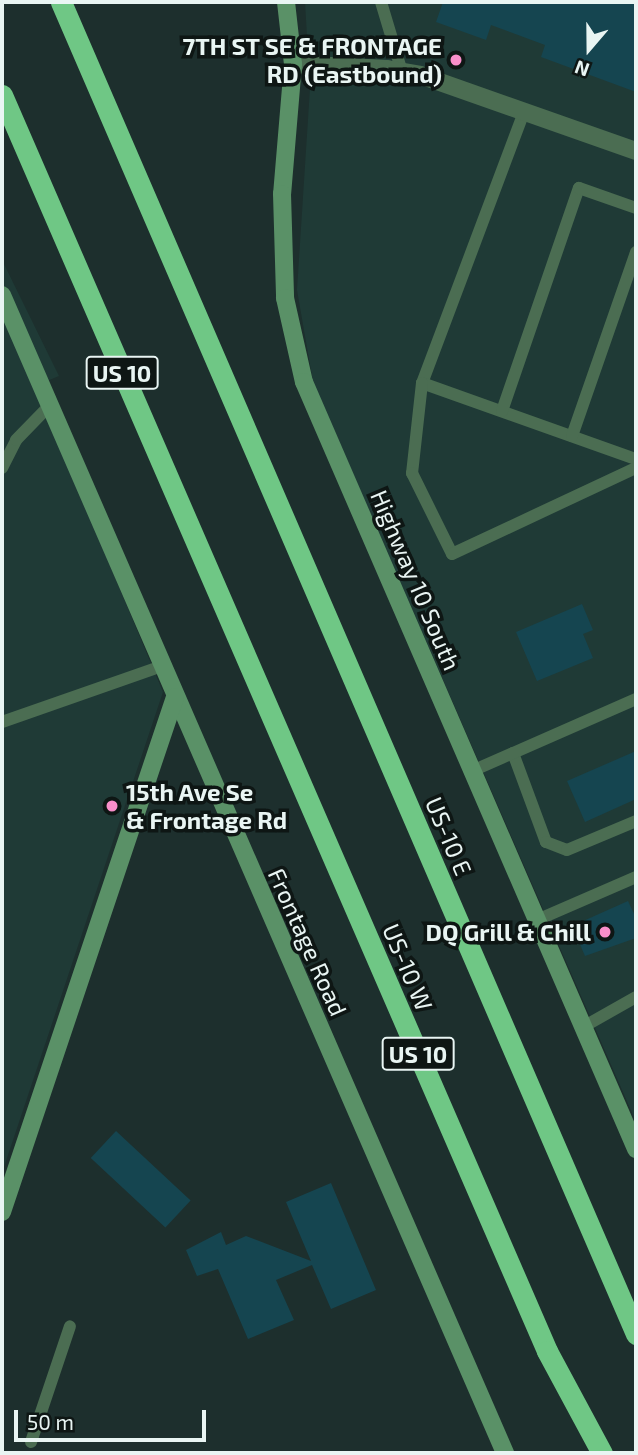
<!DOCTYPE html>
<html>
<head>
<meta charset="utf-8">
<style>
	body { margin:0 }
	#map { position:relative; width:638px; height:1455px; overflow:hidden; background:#1d2f2d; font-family:"Exo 2",sans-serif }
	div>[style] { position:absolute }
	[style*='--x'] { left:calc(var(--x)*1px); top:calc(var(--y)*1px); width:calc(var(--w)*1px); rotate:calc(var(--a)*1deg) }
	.built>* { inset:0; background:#1f3a36 }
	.building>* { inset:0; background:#154550; transform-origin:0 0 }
	.lane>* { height:12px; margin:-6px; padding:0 6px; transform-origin:6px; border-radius:6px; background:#4b6d52 }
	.street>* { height:18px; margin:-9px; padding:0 9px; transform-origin:9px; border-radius:9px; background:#4b6d52 }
	.secondary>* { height:18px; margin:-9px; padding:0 9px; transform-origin:9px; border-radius:9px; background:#5a9167 }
	.highway>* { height:21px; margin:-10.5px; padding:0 10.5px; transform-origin:10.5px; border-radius:10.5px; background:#6fc785 }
	.dots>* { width:19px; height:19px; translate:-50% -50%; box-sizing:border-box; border:4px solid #0e1614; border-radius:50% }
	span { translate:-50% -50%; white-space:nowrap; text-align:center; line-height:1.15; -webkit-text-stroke:7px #0e1614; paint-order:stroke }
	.shield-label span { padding:2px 5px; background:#0e1614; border:2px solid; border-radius:5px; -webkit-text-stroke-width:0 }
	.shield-label { font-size:23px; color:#e9f5f3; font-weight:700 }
	.poi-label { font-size:24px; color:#e9f5f3; font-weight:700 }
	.right { translate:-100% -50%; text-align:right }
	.left { translate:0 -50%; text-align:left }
	.street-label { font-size:24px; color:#e9f5f3 }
	.frame { position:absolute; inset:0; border:4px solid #e9f5f3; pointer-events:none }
	.north { position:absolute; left:554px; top:14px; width:70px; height:70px; -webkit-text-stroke:5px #0e1614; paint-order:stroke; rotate:200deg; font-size:19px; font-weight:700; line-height:28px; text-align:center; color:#e9f5f3 }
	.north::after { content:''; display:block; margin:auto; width:24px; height:32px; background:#e9f5f3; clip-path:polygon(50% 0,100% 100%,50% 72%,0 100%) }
	.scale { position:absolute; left:14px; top:1410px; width:192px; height:32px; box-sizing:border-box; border:4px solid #e9f5f3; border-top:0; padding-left:9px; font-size:21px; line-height:24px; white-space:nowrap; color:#e9f5f3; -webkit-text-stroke:5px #0e1614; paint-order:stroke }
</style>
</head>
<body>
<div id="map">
	<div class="built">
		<i style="clip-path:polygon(305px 2px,636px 2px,636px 1122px,313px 382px,297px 290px,310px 88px)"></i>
		<i style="clip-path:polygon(2px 260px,59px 376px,35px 386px,163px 692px,2px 1173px)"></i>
	</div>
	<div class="building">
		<i style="clip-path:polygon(443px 2px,636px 2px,636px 92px,541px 57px,545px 45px,491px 25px,486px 40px,436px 22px)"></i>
		<i style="clip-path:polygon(582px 604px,593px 630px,583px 634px,593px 658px,537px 681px,516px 632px)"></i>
		<i style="clip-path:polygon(636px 751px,636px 799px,585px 822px,567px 781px)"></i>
		<i style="clip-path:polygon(628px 901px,636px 918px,636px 938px,585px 956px,572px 926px)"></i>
		<i style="left:116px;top:1131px;width:102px;height:37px;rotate:43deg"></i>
		<i style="clip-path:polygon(331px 1183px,376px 1290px,331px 1309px,312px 1265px,276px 1280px,294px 1320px,248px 1339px,218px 1269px,197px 1276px,186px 1250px,221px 1232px,226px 1245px,246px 1236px,311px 1261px,286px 1202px)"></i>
	</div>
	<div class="lane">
		<i style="--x:381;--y:2;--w:73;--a:73.3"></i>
		<i style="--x:524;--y:112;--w:290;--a:110.6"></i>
		<i style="--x:422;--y:383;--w:227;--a:19.6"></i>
		<i style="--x:422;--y:383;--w:91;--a:96.3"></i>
		<i style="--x:412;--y:473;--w:90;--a:63.7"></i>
		<i style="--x:452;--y:554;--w:203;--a:-25.1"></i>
		<i style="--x:502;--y:411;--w:236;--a:-71"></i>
		<i style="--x:579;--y:188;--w:60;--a:19.3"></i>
		<i style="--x:572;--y:436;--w:195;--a:-70.8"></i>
		<i style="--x:2;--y:468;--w:31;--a:-63"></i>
		<i style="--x:16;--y:440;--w:49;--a:-45.8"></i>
		<i style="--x:2;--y:722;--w:170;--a:-19.3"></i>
		<i style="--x:513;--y:753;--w:95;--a:69.7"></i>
		<i style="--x:546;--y:842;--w:22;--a:21"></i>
		<i style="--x:567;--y:850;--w:75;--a:-22.8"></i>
		<i style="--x:472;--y:771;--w:179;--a:-23.7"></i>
		<i style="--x:537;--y:920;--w:108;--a:-23.5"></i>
		<i style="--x:583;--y:1027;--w:61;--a:-29.5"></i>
		<i style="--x:31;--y:1442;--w:122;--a:-71.4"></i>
	</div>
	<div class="street">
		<i style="--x:293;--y:64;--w:94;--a:3"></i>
		<i style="--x:387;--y:69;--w:34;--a:10"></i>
		<i style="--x:420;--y:75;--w:229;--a:19.4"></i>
	</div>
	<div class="secondary">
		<i style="--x:286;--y:2;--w:62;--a:83.6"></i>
		<i style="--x:293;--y:64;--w:130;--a:94.8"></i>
		<i style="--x:282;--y:194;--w:104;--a:88.3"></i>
		<i style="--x:285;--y:298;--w:86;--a:77.3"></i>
		<i style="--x:304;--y:382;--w:836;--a:66.59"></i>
		<i style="--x:2;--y:295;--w:1263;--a:66.52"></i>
		<i style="--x:2;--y:1212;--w:543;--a:-71.43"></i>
	</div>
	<div class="highway">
		<i style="--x:61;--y:2;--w:1451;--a:66.65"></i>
		<i style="--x:2;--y:95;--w:1369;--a:66.54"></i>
		<i style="--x:547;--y:1351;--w:116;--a:61.7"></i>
	</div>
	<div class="dots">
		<i style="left:456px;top:60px;background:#f98fca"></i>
		<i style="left:112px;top:806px;background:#f98fca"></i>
		<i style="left:605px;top:932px;background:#f98fca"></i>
	</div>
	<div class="shield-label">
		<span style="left:122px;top:373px">US 10</span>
		<span style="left:418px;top:1054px">US 10</span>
	</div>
	<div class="poi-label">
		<span class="right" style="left:442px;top:60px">7TH ST SE &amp; FRONTAGE<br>RD (Eastbound)</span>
		<span class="left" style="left:126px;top:806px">15th Ave Se<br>&amp; Frontage Rd</span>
		<span class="right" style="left:591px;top:932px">DQ Grill &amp; Chill</span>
	</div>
	<div class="street-label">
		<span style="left:416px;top:580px;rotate:67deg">Highway 10 South</span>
		<span style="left:449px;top:836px;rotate:67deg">US-10 E</span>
		<span style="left:308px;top:942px;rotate:66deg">Frontage Road</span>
		<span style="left:408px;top:967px;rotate:67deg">US-10 W</span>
	</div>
	<div class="frame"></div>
	<div class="north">N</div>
	<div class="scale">50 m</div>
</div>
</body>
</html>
